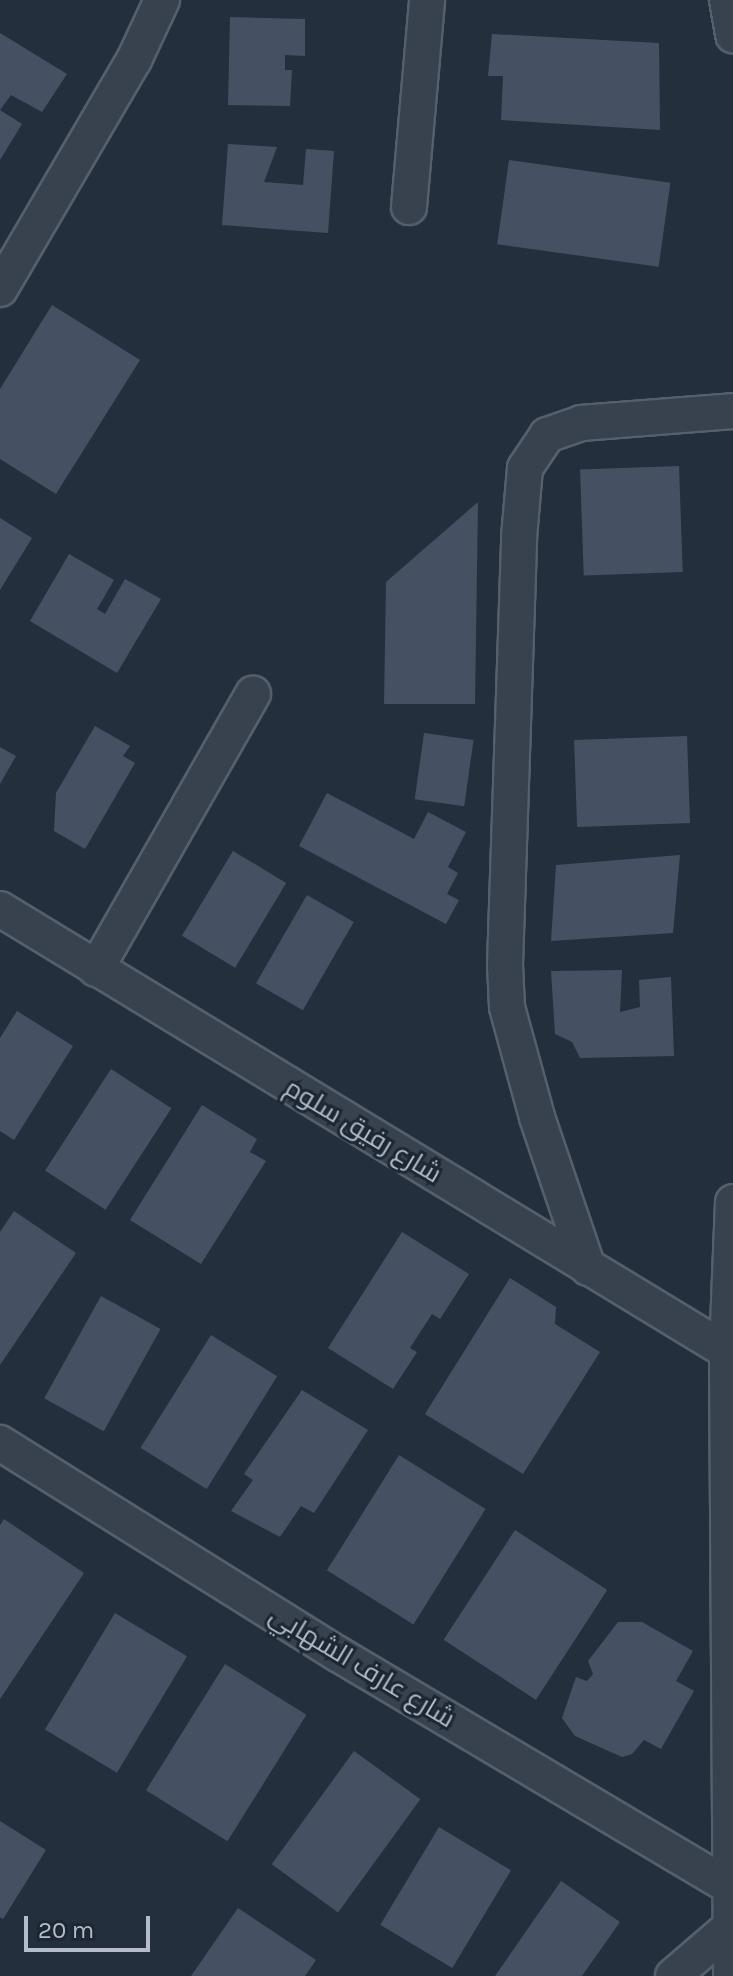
<!DOCTYPE html>
<html>
<head>
<meta charset="utf-8">
<style>
	body { margin:0 }
	#map { position:relative; width:733px; height:1976px; overflow:hidden; background:#242f3e; font-family:Karla,Cairo,sans-serif }
	div>[style] { position:absolute }
	[style*='--x'] { left:calc(var(--x)*1px); top:calc(var(--y)*1px); width:calc(var(--w)*1px); rotate:calc(var(--a)*1deg) }
	.building>* { inset:0; background:#455162; transform-origin:0 0 }
	.roads { filter:drop-shadow(2px 0 #565f6c) drop-shadow(-2px 0 #565f6c) drop-shadow(0 2px #565f6c) drop-shadow(0 -2px #565f6c) }
	.street>* { height:34px; margin:-17px; padding:0 17px; transform-origin:17px; border-radius:17px; background:#38414e }
	span { translate:-50% -50%; white-space:nowrap; text-align:center; line-height:1.15; -webkit-text-stroke:6px #1d2633; paint-order:stroke }
	.street-label { font-size:26px; color:#b4bcc9 }
	.scale { position:absolute; left:24px; top:1916px; width:126px; height:36px; box-sizing:border-box; border:4px solid #b4bcc9; border-top:0; padding-left:10px; font-size:24px; line-height:28px; white-space:nowrap; color:#b4bcc9; -webkit-text-stroke:6px #1d2633; paint-order:stroke }
</style>
</head>
<body>
<div id="map">
	<div class="building">
		<i style="clip-path:polygon(230px 17px,305px 19px,305px 56px,285px 55px,285px 70px,292px 70px,290px 106px,228px 105px)"></i>
		<i style="clip-path:polygon(0 33px,67px 74px,42px 112px,11px 95px,0 110px,22px 124px,0 160px)"></i>
		<i style="clip-path:polygon(492px 34px,659px 43px,660px 130px,501px 120px,503px 76px,488px 76px)"></i>
		<i style="clip-path:polygon(228px 144px,277px 147px,264px 182px,303px 185px,306px 149px,334px 151px,328px 233px,222px 225px)"></i>
		<i style="left:509px;top:160px;width:163px;height:85px;rotate:8deg"></i>
		<i style="clip-path:polygon(52px 305px,140px 360px,56px 494px,0 459px,0 389px)"></i>
		<i style="left:679px;top:466px;width:106px;height:99px;rotate:88deg"></i>
		<i style="clip-path:polygon(478px 502px,475px 704px,384px 704px,386px 582px)"></i>
		<i style="clip-path:polygon(0 518px,32px 538px,0 590px)"></i>
		<i style="clip-path:polygon(69px 554px,114px 580px,97px 609px,105px 614px,125px 579px,161px 599px,117px 673px,30px 621px)"></i>
		<i style="clip-path:polygon(95px 726px,130px 746px,123px 756px,135px 763px,85px 849px,54px 831px,56px 793px)"></i>
		<i style="left:424px;top:733px;width:50px;height:67px;rotate:8deg"></i>
		<i style="left:687px;top:736px;width:87px;height:113px;rotate:88deg"></i>
		<i style="clip-path:polygon(0 747px,16px 756px,0 784px)"></i>
		<i style="clip-path:polygon(327px 793px,414px 839px,428px 812px,466px 832px,448px 867px,458px 873px,447px 894px,459px 900px,446px 924px,299px 846px)"></i>
		<i style="left:233px;top:851px;width:62px;height:99px;rotate:31deg"></i>
		<i style="clip-path:polygon(680px 855px,673px 933px,551px 941px,556px 865px)"></i>
		<i style="left:307px;top:895px;width:54px;height:102px;rotate:30deg"></i>
		<i style="clip-path:polygon(622px 970px,620px 1012px,640px 1007px,639px 980px,671px 977px,674px 1056px,580px 1058px,572px 1042px,555px 1034px,551px 971px)"></i>
		<i style="clip-path:polygon(17px 1011px,73px 1046px,14px 1140px,0 1131px,0 1038px)"></i>
		<i style="left:111px;top:1069px;width:72px;height:121px;rotate:33deg"></i>
		<i style="clip-path:polygon(202px 1105px,257px 1139px,250px 1152px,266px 1161px,201px 1264px,130px 1220px)"></i>
		<i style="clip-path:polygon(14px 1211px,76px 1253px,0 1365px,0 1232px)"></i>
		<i style="clip-path:polygon(402px 1232px,469px 1274px,440px 1319px,432px 1314px,410px 1348px,417px 1352px,393px 1389px,328px 1348px)"></i>
		<i style="clip-path:polygon(510px 1278px,556px 1307px,555px 1324px,600px 1352px,523px 1474px,425px 1414px)"></i>
		<i style="left:101px;top:1296px;width:68px;height:117px;rotate:29deg"></i>
		<i style="left:211px;top:1335px;width:78px;height:133px;rotate:32deg"></i>
		<i style="clip-path:polygon(302px 1390px,368px 1430px,314px 1513px,301px 1506px,280px 1537px,231px 1511px,253px 1480px,244px 1474px)"></i>
		<i style="left:399px;top:1455px;width:102px;height:136px;rotate:32deg"></i>
		<i style="clip-path:polygon(4px 1519px,84px 1573px,0 1699px,0 1525px)"></i>
		<i style="left:515px;top:1530px;width:110px;height:131px;rotate:33deg"></i>
		<i style="left:115px;top:1613px;width:84px;height:136px;rotate:31deg"></i>
		<i style="clip-path:polygon(618px 1622px,642px 1622px,693px 1651px,676px 1681px,694px 1691px,661px 1749px,644px 1740px,632px 1754px,622px 1757px,575px 1736px,562px 1718px,576px 1677px,587px 1681px,593px 1674px,588px 1661px)"></i>
		<i style="left:225px;top:1664px;width:96px;height:149px;rotate:32deg"></i>
		<i style="left:354px;top:1751px;width:82px;height:140px;rotate:36deg"></i>
		<i style="clip-path:polygon(0 1821px,46px 1850px,3px 1919px,0 1917px)"></i>
		<i style="left:439px;top:1827px;width:84px;height:114px;rotate:31deg"></i>
		<i style="clip-path:polygon(561px 1881px,620px 1922px,582px 1976px,495px 1976px)"></i>
		<i style="clip-path:polygon(238px 1908px,316px 1960px,305px 1976px,191px 1976px)"></i>
	</div>
	<div class="roads">
		<div class="street">
			<i style="--x:727;--y:0;--w:36;--a:80"></i>
			<i style="--x:409;--y:207;--w:208;--a:-85"></i>
			<i style="--x:0;--y:289;--w:265;--a:-59.7"></i>
			<i style="--x:134;--y:60;--w:66;--a:-65"></i>
			<i style="--x:0;--y:909;--w:851;--a:31.3"></i>
			<i style="--x:96;--y:969;--w:317;--a:-60.3"></i>
			<i style="--x:588;--y:1268;--w:159;--a:-108.7"></i>
			<i style="--x:537;--y:1117;--w:114;--a:-105.3"></i>
			<i style="--x:507;--y:1007;--w:42;--a:-92.7"></i>
			<i style="--x:505;--y:965;--w:428;--a:-88.1"></i>
			<i style="--x:519;--y:537;--w:69;--a:-85"></i>
			<i style="--x:525;--y:468;--w:40;--a:-56"></i>
			<i style="--x:547;--y:435;--w:36;--a:-19"></i>
			<i style="--x:581;--y:423;--w:152;--a:-4.5"></i>
			<i style="--x:0;--y:1443;--w:398;--a:32"></i>
			<i style="--x:338;--y:1654;--w:454;--a:30.7"></i>
			<i style="--x:673;--y:1976;--w:74;--a:-40.6"></i>
			<i style="--x:731;--y:1976;--w:625;--a:-90.37"></i>
			<i style="--x:727;--y:1351;--w:149;--a:-87.7"></i>
		</div>
	</div>
	<div class="street-label">
		<span style="left:363px;top:1131px;rotate:31deg">شارع رفيق سلوم</span>
		<span style="left:362px;top:1667px;rotate:31deg">شارع عارف الشهابي</span>
	</div>
	<div class="scale">20 m</div>
</div>
</body>
</html>
